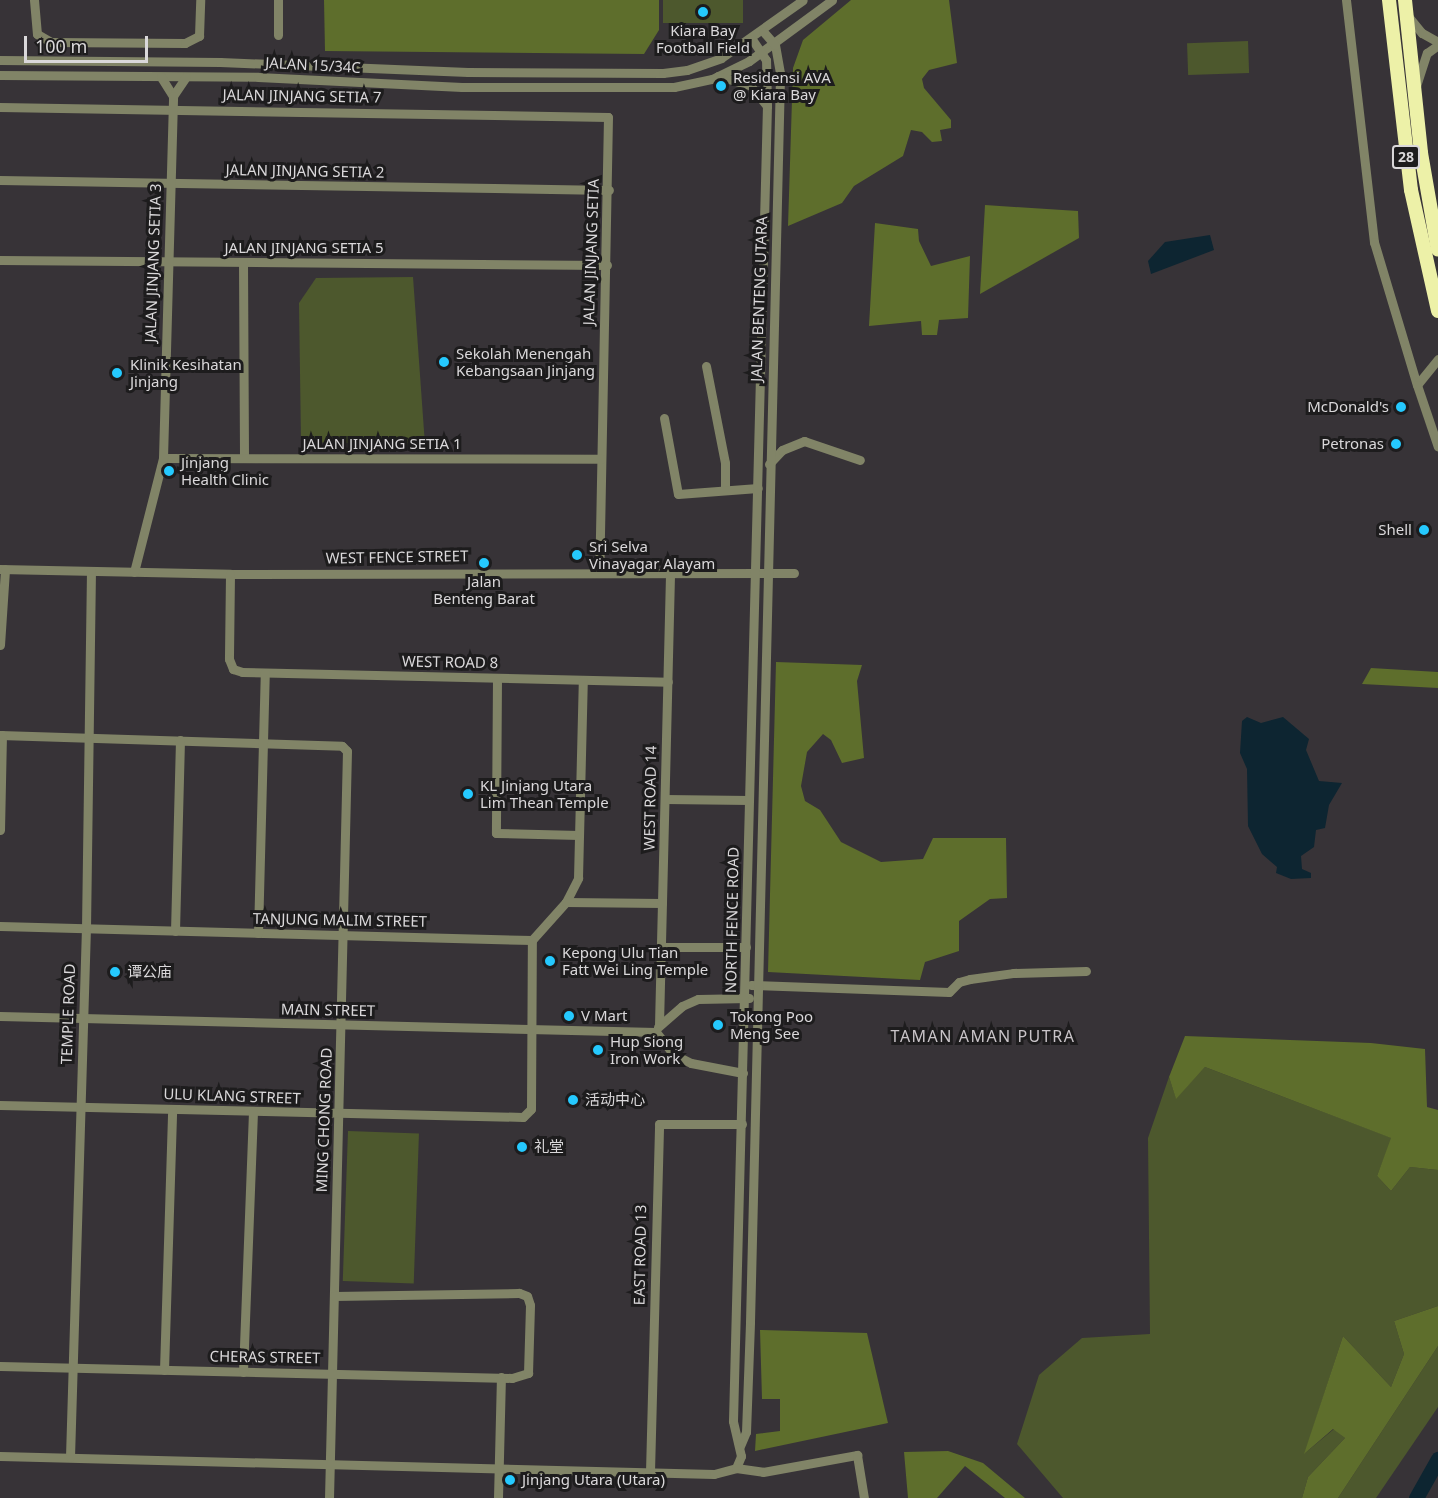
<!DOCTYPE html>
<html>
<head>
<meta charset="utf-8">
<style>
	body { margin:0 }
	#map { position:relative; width:1438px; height:1498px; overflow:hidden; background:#373337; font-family:"Noto Sans","Noto Sans SC",sans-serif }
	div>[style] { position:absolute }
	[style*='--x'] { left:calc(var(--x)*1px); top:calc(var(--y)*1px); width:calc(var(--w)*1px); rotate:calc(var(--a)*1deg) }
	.green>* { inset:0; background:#4d582d; transform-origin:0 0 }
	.forest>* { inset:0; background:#5e6e2c }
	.water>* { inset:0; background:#0d2531 }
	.river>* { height:15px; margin:-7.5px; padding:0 7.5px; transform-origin:7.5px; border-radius:7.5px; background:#0d2531 }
	.minor>* { height:9px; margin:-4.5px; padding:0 4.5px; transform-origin:4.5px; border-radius:4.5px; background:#818467 }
	.highway>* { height:14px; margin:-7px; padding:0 7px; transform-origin:7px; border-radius:7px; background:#edf1a8 }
	.dots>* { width:16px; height:16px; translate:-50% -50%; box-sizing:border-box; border:3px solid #1d1c1d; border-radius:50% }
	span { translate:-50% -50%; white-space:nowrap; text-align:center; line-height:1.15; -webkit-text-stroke:6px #1d1c1d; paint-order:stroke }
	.shield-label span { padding:2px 4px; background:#1d1c1d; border:2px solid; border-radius:4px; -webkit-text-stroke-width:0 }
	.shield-label { font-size:14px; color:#dad8da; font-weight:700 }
	.poi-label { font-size:15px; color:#dad8da }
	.left { translate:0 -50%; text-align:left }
	.right { translate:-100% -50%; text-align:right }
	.street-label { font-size:15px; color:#dad8da }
	.neighbourhood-label { font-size:16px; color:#c9c4c8; letter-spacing:1.5px }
	.scale { position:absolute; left:24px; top:36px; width:124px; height:27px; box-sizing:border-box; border:3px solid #dad8da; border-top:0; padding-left:8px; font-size:18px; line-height:21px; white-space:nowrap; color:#dad8da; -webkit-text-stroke:4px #1d1c1d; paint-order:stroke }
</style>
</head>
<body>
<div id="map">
	<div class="green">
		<i style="left:663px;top:0;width:80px;height:23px"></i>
		<i style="left:1248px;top:41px;width:32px;height:61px;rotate:88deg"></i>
		<i style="clip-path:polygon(413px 277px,425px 445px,301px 442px,299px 303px,316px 278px)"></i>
		<i style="clip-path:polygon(1205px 1067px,1392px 1138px,1377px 1176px,1391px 1191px,1410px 1167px,1438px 1170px,1438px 1306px,1394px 1321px,1404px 1354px,1391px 1387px,1343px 1336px,1305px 1453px,1334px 1429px,1345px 1438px,1308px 1477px,1302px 1498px,1063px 1498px,1017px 1444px,1039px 1375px,1082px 1338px,1150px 1334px,1148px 1138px,1169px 1077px,1176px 1098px)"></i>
		<i style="left:348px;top:1131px;width:71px;height:150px;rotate:2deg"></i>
		<i style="clip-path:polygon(1438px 1346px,1438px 1407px,1376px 1498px,1338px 1498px)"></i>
	</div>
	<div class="forest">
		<i style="clip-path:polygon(324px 0,659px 0,659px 30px,644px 54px,325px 51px)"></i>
		<i style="clip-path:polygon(851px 0,949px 0,957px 63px,929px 70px,922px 79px,924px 88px,951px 120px,951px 128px,940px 130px,942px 141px,932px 142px,922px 132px,911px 130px,903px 156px,854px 186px,842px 203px,788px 226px,793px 68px,803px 40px)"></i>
		<i style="clip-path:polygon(985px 205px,1078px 211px,1079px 238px,980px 294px)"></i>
		<i style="clip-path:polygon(875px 223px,918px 229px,919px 241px,931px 266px,970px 256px,968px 318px,939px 320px,937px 335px,922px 335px,921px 321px,869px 326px)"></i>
		<i style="clip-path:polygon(776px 662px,862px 665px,857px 681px,864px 758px,842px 763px,831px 740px,823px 734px,807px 752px,801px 786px,805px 801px,820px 810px,841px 842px,881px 862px,923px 859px,933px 838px,1006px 838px,1007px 898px,990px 899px,959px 921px,959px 951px,925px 962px,920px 980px,768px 972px)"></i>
		<i style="clip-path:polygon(1371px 668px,1438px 672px,1438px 688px,1362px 684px)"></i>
		<i style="clip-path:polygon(1185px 1036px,1371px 1043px,1425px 1049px,1427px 1107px,1438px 1110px,1438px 1170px,1410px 1167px,1391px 1191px,1377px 1176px,1391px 1138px,1205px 1067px,1176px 1099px,1169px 1077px)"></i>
		<i style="clip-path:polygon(1438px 1306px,1438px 1346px,1338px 1498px,1302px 1498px,1308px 1477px,1345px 1438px,1333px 1429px,1304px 1454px,1343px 1336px,1391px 1387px,1404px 1354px,1394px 1321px)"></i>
		<i style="clip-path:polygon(760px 1330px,867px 1333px,888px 1423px,755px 1451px,756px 1434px,780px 1431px,780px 1399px,762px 1399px)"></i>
		<i style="clip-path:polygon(948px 1451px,983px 1463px,1025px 1498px,1005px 1498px,965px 1466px,937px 1498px,908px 1498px,904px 1452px)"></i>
	</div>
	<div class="water">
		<i style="clip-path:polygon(1210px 235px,1214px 250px,1151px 274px,1148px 261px,1165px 242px)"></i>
		<i style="clip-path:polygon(1247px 717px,1261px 723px,1283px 717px,1309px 739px,1306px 750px,1319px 781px,1342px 783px,1329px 805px,1325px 828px,1316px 830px,1314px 847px,1301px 856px,1302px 869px,1311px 873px,1311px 878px,1291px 879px,1276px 873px,1277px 867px,1262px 854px,1248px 826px,1247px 769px,1240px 753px,1242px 721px)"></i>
	</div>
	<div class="river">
		<i style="--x:1416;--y:1498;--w:45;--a:-60.6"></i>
	</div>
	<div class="minor">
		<i style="--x:34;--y:0;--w:34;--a:85"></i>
		<i style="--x:37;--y:34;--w:16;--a:30"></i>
		<i style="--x:51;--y:42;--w:134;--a:0.4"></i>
		<i style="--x:185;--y:43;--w:16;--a:-27"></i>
		<i style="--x:199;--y:36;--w:36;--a:-88"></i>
		<i style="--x:278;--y:0;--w:35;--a:90"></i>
		<i style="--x:1346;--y:0;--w:244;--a:83.4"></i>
		<i style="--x:1374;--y:242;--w:149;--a:73.3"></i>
		<i style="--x:1408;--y:16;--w:22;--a:51"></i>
		<i style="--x:1422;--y:33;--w:18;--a:29"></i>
		<i style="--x:0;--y:60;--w:220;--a:0.5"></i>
		<i style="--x:220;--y:62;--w:248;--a:2.3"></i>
		<i style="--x:468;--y:72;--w:195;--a:0.3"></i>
		<i style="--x:663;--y:73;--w:24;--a:-7"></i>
		<i style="--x:687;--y:70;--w:36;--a:-19"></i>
		<i style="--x:721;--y:58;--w:100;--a:-35.3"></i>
		<i style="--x:0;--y:75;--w:258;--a:0.4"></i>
		<i style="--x:258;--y:77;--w:204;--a:2.8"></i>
		<i style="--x:462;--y:87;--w:212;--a:0"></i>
		<i style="--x:674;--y:87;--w:39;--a:-12"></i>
		<i style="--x:712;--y:79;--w:41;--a:-25.9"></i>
		<i style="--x:749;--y:61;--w:103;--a:-36.3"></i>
		<i style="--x:718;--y:76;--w:33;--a:16"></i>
		<i style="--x:750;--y:85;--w:27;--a:51"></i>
		<i style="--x:161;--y:77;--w:22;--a:58"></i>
		<i style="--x:173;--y:96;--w:23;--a:-56"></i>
		<i style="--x:1416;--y:86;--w:35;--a:-72"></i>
		<i style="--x:1427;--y:53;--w:14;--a:-36"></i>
		<i style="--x:0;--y:107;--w:608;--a:0.94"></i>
		<i style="--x:608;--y:117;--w:455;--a:91.1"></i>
		<i style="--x:0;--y:180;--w:609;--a:0.94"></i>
		<i style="--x:0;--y:260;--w:607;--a:0.47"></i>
		<i style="--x:243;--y:262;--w:196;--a:89.7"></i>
		<i style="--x:1438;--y:359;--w:33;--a:129"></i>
		<i style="--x:1417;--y:385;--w:65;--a:71.3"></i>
		<i style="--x:706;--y:366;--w:99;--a:78.9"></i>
		<i style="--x:725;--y:463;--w:26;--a:90"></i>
		<i style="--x:664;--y:418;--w:77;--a:79.6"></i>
		<i style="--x:678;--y:494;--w:80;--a:-4.3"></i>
		<i style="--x:163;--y:458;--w:438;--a:0.1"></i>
		<i style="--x:769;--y:464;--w:19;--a:-47"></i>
		<i style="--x:782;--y:450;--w:24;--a:-22"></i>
		<i style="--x:804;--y:441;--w:59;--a:18.7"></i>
		<i style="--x:0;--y:569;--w:230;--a:1.2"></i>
		<i style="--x:230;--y:574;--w:564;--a:-0.1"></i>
		<i style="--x:134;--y:572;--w:118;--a:-75.7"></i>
		<i style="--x:163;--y:458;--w:362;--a:-88.4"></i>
		<i style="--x:230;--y:574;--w:85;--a:90.7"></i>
		<i style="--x:229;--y:659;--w:11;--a:68"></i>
		<i style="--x:233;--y:669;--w:9;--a:18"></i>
		<i style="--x:242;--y:672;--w:426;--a:1.3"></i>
		<i style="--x:0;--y:645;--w:76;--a:-86.2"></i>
		<i style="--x:497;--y:678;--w:155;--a:90.4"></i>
		<i style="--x:496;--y:833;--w:83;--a:1.4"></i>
		<i style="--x:0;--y:735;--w:342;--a:1.8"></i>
		<i style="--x:342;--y:746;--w:7;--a:45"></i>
		<i style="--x:347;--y:751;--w:747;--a:91.38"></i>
		<i style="--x:665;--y:799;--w:84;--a:0.7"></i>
		<i style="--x:0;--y:830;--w:95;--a:-88.8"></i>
		<i style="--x:566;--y:902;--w:27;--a:-63"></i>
		<i style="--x:578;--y:878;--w:198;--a:-88.6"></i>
		<i style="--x:0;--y:926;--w:532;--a:1.51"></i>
		<i style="--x:532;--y:940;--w:51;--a:-48.2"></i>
		<i style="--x:566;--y:902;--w:96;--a:0.6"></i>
		<i style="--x:175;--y:931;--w:191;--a:-88.5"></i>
		<i style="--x:258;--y:933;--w:260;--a:-88.5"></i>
		<i style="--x:661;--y:947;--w:85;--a:0"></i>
		<i style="--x:751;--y:985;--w:198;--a:2"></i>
		<i style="--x:949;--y:992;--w:14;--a:-45"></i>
		<i style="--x:959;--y:982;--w:11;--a:-15"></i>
		<i style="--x:970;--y:979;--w:43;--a:-7.9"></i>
		<i style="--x:1013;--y:973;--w:73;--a:-1.6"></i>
		<i style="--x:0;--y:1016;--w:656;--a:1.4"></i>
		<i style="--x:659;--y:1025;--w:454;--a:-88.6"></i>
		<i style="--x:658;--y:1027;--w:32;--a:-41"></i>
		<i style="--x:682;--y:1006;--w:17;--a:-24"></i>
		<i style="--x:698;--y:999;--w:51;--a:-1.1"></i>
		<i style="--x:656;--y:1032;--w:28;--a:52"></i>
		<i style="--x:673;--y:1054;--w:20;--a:27"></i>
		<i style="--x:691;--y:1063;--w:53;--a:10.9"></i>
		<i style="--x:0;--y:1105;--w:523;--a:1.31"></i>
		<i style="--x:523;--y:1117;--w:11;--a:-45"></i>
		<i style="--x:531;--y:1109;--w:169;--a:-89.7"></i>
		<i style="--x:0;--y:1366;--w:512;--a:1.34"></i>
		<i style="--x:512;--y:1378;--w:17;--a:-17"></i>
		<i style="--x:528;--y:1373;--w:68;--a:-88.3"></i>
		<i style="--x:530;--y:1305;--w:9;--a:-108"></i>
		<i style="--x:527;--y:1296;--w:9;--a:-159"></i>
		<i style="--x:519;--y:1293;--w:185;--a:179.1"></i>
		<i style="--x:164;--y:1370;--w:260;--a:-88.2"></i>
		<i style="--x:243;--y:1372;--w:260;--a:-87.8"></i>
		<i style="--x:740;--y:1446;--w:15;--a:-67"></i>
		<i style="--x:746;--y:1432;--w:110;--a:-87.9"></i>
		<i style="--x:750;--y:1322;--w:1249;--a:-88.62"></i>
		<i style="--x:780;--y:73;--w:28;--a:-100"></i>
		<i style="--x:775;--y:45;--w:18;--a:-131"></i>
		<i style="--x:0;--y:1456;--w:714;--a:1.44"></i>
		<i style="--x:714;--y:1474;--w:23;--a:-15"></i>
		<i style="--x:70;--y:1457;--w:529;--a:-88.27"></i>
		<i style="--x:86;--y:928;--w:357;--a:-89.2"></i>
		<i style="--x:736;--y:1468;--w:13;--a:-67"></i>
		<i style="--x:741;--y:1456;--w:36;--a:-103"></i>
		<i style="--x:733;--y:1421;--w:1315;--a:-88.52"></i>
		<i style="--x:767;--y:106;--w:46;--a:-91.2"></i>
		<i style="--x:766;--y:60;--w:25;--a:-124"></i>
		<i style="--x:736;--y:1468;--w:27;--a:8"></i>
		<i style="--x:763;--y:1472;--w:96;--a:-10.3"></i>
		<i style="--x:857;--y:1455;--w:44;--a:80.8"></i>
		<i style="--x:650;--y:1472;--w:348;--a:-88.5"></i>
		<i style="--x:659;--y:1124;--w:83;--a:0"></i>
		<i style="--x:498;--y:1498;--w:121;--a:-88.6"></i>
	</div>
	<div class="highway">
		<i style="--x:1389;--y:0;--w:191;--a:83.4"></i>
		<i style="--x:1411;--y:190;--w:124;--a:77.4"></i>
		<i style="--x:1405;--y:0;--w:154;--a:84"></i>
		<i style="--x:1421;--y:153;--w:98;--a:80.1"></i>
	</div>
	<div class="dots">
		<i style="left:703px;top:12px;background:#25c9fe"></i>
		<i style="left:721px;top:86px;background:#25c9fe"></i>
		<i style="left:444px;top:362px;background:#25c9fe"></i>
		<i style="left:117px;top:373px;background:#25c9fe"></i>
		<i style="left:1401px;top:407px;background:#25c9fe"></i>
		<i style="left:1396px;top:444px;background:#25c9fe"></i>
		<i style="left:169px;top:471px;background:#25c9fe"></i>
		<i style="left:1424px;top:530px;background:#25c9fe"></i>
		<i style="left:577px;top:555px;background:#25c9fe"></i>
		<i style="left:484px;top:563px;background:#25c9fe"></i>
		<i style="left:468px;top:794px;background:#25c9fe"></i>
		<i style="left:550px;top:961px;background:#25c9fe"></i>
		<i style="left:115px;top:972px;background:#25c9fe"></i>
		<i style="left:569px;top:1016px;background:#25c9fe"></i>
		<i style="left:718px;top:1025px;background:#25c9fe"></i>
		<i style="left:598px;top:1050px;background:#25c9fe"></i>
		<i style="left:573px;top:1100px;background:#25c9fe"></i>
		<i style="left:522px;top:1147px;background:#25c9fe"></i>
		<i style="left:510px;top:1480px;background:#25c9fe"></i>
	</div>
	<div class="shield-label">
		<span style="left:1406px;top:157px">28</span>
	</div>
	<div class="poi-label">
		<span style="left:703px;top:39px">Kiara Bay<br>Football Field</span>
		<span class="left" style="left:733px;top:86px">Residensi AVA<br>@ Kiara Bay</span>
		<span class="left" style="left:456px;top:362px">Sekolah Menengah<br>Kebangsaan Jinjang</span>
		<span class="left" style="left:130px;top:373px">Klinik Kesihatan<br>Jinjang</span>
		<span class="right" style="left:1389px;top:407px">McDonald's</span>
		<span class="right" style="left:1384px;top:444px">Petronas</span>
		<span class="left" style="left:181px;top:471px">Jinjang<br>Health Clinic</span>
		<span class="right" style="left:1412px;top:530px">Shell</span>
		<span class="left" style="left:589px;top:555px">Sri Selva<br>Vinayagar Alayam</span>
		<span style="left:484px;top:590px">Jalan<br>Benteng Barat</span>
		<span class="left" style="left:480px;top:794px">KL Jinjang Utara<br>Lim Thean Temple</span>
		<span class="left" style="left:562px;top:961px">Kepong Ulu Tian<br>Fatt Wei Ling Temple</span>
		<span class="left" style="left:127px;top:972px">谭公庙</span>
		<span class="left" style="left:581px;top:1016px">V Mart</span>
		<span class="left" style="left:730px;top:1025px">Tokong Poo<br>Meng See</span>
		<span class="left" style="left:610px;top:1050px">Hup Siong<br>Iron Work</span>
		<span class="left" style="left:585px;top:1100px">活动中心</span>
		<span class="left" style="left:534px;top:1147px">礼堂</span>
		<span class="left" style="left:522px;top:1480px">Jinjang Utara (Utara)</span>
	</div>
	<div class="street-label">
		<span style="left:313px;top:65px;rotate:3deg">JALAN 15/34C</span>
		<span style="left:302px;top:96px;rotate:1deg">JALAN JINJANG SETIA 7</span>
		<span style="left:305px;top:171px;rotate:1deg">JALAN JINJANG SETIA 2</span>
		<span style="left:304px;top:248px">JALAN JINJANG SETIA 5</span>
		<span style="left:591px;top:252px;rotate:-88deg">JALAN JINJANG SETIA</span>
		<span style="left:153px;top:263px;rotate:-88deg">JALAN JINJANG SETIA 3</span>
		<span style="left:759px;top:299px;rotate:-88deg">JALAN BENTENG UTARA</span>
		<span style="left:382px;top:444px">JALAN JINJANG SETIA 1</span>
		<span style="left:397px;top:557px;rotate:-1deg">WEST FENCE STREET</span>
		<span style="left:450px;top:662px;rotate:1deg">WEST ROAD 8</span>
		<span style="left:650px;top:798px;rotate:-89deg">WEST ROAD 14</span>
		<span style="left:340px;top:920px;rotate:1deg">TANJUNG MALIM STREET</span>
		<span style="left:732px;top:920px;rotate:-89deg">NORTH FENCE ROAD</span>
		<span style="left:328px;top:1010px;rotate:1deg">MAIN STREET</span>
		<span style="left:68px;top:1014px;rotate:-88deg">TEMPLE ROAD</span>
		<span style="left:232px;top:1096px;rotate:2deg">ULU KLANG STREET</span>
		<span style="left:324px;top:1120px;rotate:-88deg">MING CHONG ROAD</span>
		<span style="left:640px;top:1255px;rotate:-89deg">EAST ROAD 13</span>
		<span style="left:265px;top:1357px;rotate:1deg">CHERAS STREET</span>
	</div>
	<div class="neighbourhood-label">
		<span style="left:983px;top:1036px">TAMAN AMAN PUTRA</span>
	</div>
	<div class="scale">100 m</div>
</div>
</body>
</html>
